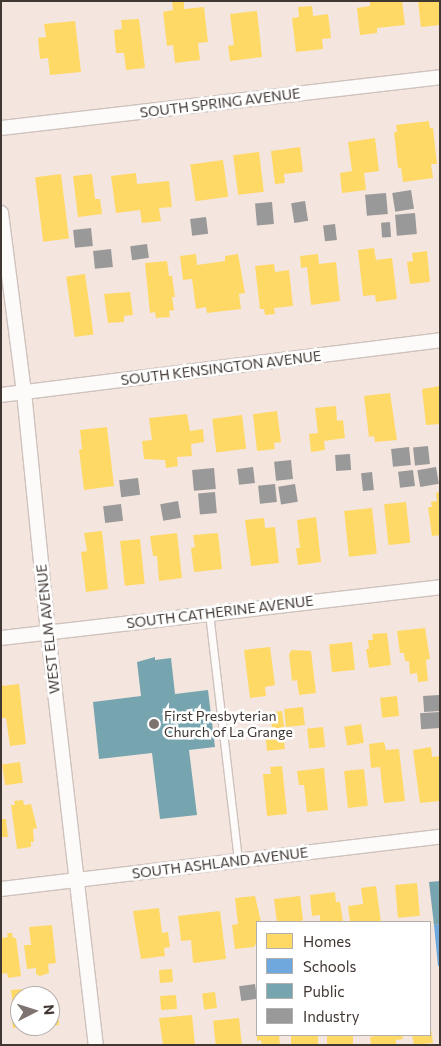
<!DOCTYPE html>
<html>
<head>
<meta charset="utf-8">
<style>
	body { margin:0 }
	#map { position:relative; width:441px; height:1046px; overflow:hidden; background:#f4e5df; font-family:Commissioner,sans-serif }
	div>[style] { position:absolute }
	[style*='--x'] { left:calc(var(--x)*1px); top:calc(var(--y)*1px); width:calc(var(--w)*1px); rotate:calc(var(--a)*1deg) }
	.homes>* { inset:0; background:#ffd966; transform-origin:0 0 }
	.schools>* { inset:0; background:#6fa8dc }
	.public>* { inset:0; background:#76a5af }
	.industry>* { inset:0; background:#999; transform-origin:0 0 }
	.roads { filter:drop-shadow(1px 0 #cec2bd) drop-shadow(-1px 0 #cec2bd) drop-shadow(0 1px #cec2bd) drop-shadow(0 -1px #cec2bd) }
	.service>* { height:7px; margin:-3.5px; padding:0 3.5px; transform-origin:3.5px; border-radius:3.5px; background:#fdfbfa }
	.minor>* { height:14px; margin:-7px; padding:0 7px; transform-origin:7px; border-radius:7px; background:#fdfbfa }
	.dots>* { width:14px; height:14px; translate:-50% -50%; box-sizing:border-box; border:2px solid #fff; border-radius:50% }
	span { translate:-50% -50%; white-space:nowrap; text-align:center; line-height:1.15; -webkit-text-stroke:5px #fff; paint-order:stroke }
	.street-label { font-size:14px; color:#403632 }
	.poi-label { font-size:14px; color:#403632 }
	.left { translate:0 -50%; text-align:left }
	.frame { position:absolute; inset:0; border:2px solid #403632; pointer-events:none }
	.legend { position:absolute; left:256px; top:921px; width:175px; height:115px; box-sizing:border-box; background:#fff; border:1px solid #b3afad; margin:0; padding:6px 9px; list-style:none; font-size:15px; color:#403632 }
	.legend li { display:flex; align-items:center; gap:10px; height:25px }
	.legend b { width:25px; border:1px solid #b3afad }
	.north { position:absolute; left:10px; top:986px; width:50px; height:50px; box-sizing:border-box; background:#fff; border:1px solid #b3afad; border-radius:50%; rotate:85deg; font-size:14px; font-weight:700; line-height:20px; text-align:center; color:#403632 }
	.north::after { content:''; display:block; margin:auto; width:18px; height:22px; background:#7f736f; clip-path:polygon(50% 0,100% 100%,50% 72%,0 100%) }
</style>
</head>
<body>
<div id="map">
	<div class="homes">
		<i style="clip-path:polygon(172px 1px,184px 1px,184px 9px,204px 7px,208px 42px,198px 43px,200px 60px,175px 63px,173px 45px,167px 46px,163px 12px,173px 10px)"></i>
		<i style="clip-path:polygon(370px 1px,402px 1px,405px 25px,377px 28px,377px 33px,360px 35px,357px 8px,370px 6px)"></i>
		<i style="clip-path:polygon(418px 1px,440px 1px,440px 25px,421px 27px)"></i>
		<i style="clip-path:polygon(312px 6px,313px 16px,328px 14px,331px 38px,322px 39px,323px 49px,296px 52px,292px 18px,299px 17px,298px 7px)"></i>
		<i style="clip-path:polygon(257px 11px,262px 57px,230px 61px,228px 46px,234px 45px,230px 14px)"></i>
		<i style="clip-path:polygon(139px 19px,145px 68px,126px 70px,124px 53px,116px 53px,114px 30px,122px 29px,121px 20px)"></i>
		<i style="clip-path:polygon(75px 21px,81px 72px,50px 75px,48px 58px,40px 59px,38px 38px,46px 37px,44px 24px)"></i>
		<i style="clip-path:polygon(429px 121px,430px 128px,433px 128px,437px 164px,431px 164px,433px 178px,403px 182px,401px 168px,398px 168px,394px 132px,397px 132px,396px 125px)"></i>
		<i style="clip-path:polygon(375px 138px,379px 171px,364px 173px,366px 190px,342px 193px,340px 173px,352px 171px,348px 142px)"></i>
		<i style="clip-path:polygon(300px 147px,303px 172px,284px 174px,285px 183px,275px 184px,271px 151px)"></i>
		<i style="left:259px;top:152px;width:40px;height:26px;rotate:83deg"></i>
		<i style="left:223px;top:160px;width:37px;height:33px;rotate:82deg"></i>
		<i style="clip-path:polygon(136px 173px,137px 184px,169px 181px,172px 207px,159px 208px,161px 221px,142px 223px,140px 210px,116px 213px,111px 176px)"></i>
		<i style="left:61px;top:174px;width:65px;height:26px;rotate:83deg"></i>
		<i style="clip-path:polygon(92px 174px,95px 199px,100px 199px,102px 214px,78px 217px,73px 176px)"></i>
		<i style="clip-path:polygon(374px 248px,376px 260px,392px 258px,397px 299px,376px 302px,375px 295px,363px 296px,358px 250px)"></i>
		<i style="clip-path:polygon(427px 251px,430px 282px,410px 284px,407px 262px,413px 261px,412px 253px)"></i>
		<i style="clip-path:polygon(196px 254px,197px 265px,225px 261px,225px 256px,238px 254px,245px 293px,239px 294px,241px 309px,207px 313px,206px 307px,196px 309px,192px 279px,183px 280px,180px 256px)"></i>
		<i style="clip-path:polygon(318px 254px,319px 264px,336px 262px,340px 301px,311px 305px,307px 267px,301px 268px,300px 256px)"></i>
		<i style="clip-path:polygon(167px 261px,169px 276px,172px 276px,175px 297px,172px 297px,174px 310px,169px 311px,170px 317px,156px 318px,155px 312px,150px 313px,145px 263px)"></i>
		<i style="clip-path:polygon(274px 264px,275px 272px,289px 270px,293px 306px,274px 308px,275px 314px,265px 315px,264px 309px,260px 309px,255px 266px)"></i>
		<i style="left:85px;top:274px;width:61px;height:19px;rotate:82deg"></i>
		<i style="clip-path:polygon(130px 292px,133px 315px,124px 316px,124px 322px,108px 323px,104px 294px)"></i>
		<i style="clip-path:polygon(440px 386px,440px 424px,426px 425px,422px 389px)"></i>
		<i style="clip-path:polygon(390px 393px,397px 440px,375px 442px,374px 436px,369px 437px,364px 396px)"></i>
		<i style="clip-path:polygon(336px 406px,337px 421px,343px 420px,345px 438px,324px 441px,325px 450px,311px 452px,309px 434px,318px 433px,315px 408px)"></i>
		<i style="clip-path:polygon(277px 411px,281px 442px,274px 443px,275px 449px,257px 451px,253px 414px)"></i>
		<i style="clip-path:polygon(187px 414px,190px 431px,203px 429px,204px 442px,191px 444px,192px 456px,177px 457px,178px 466px,166px 468px,165px 460px,144px 459px,142px 441px,152px 440px,149px 418px)"></i>
		<i style="left:242px;top:415px;width:34px;height:30px;rotate:83deg"></i>
		<i style="clip-path:polygon(107px 427px,114px 486px,84px 490px,79px 450px,82px 449px,80px 430px)"></i>
		<i style="clip-path:polygon(440px 492px,440px 535px,432px 536px,428px 507px,432px 507px,431px 502px,437px 501px,436px 493px)"></i>
		<i style="left:406px;top:502px;width:41px;height:22px;rotate:84deg"></i>
		<i style="left:372px;top:508px;width:46px;height:28px;rotate:84deg"></i>
		<i style="clip-path:polygon(316px 517px,321px 562px,298px 565px,296px 548px,300px 548px,297px 520px)"></i>
		<i style="clip-path:polygon(264px 518px,265px 528px,275px 527px,279px 563px,251px 566px,245px 520px)"></i>
		<i style="clip-path:polygon(102px 531px,108px 589px,86px 592px,81px 552px,87px 551px,84px 533px)"></i>
		<i style="clip-path:polygon(177px 533px,182px 578px,159px 581px,157px 556px,153px 556px,150px 536px)"></i>
		<i style="clip-path:polygon(218px 533px,222px 569px,194px 572px,191px 548px,195px 547px,193px 535px)"></i>
		<i style="left:140px;top:539px;width:45px;height:20px;rotate:84deg"></i>
		<i style="clip-path:polygon(425px 628px,430px 659px,426px 660px,428px 681px,418px 682px,417px 673px,410px 674px,409px 661px,405px 661px,404px 653px,400px 653px,397px 631px)"></i>
		<i style="clip-path:polygon(387px 633px,391px 665px,369px 668px,366px 649px,369px 649px,368px 640px,373px 640px,372px 634px)"></i>
		<i style="left:352px;top:642px;width:28px;height:23px;rotate:84deg"></i>
		<i style="clip-path:polygon(270px 647px,275px 685px,265px 687px,266px 696px,250px 698px,244px 650px)"></i>
		<i style="clip-path:polygon(292px 650px,311px 651px,316px 693px,299px 695px,297px 680px,292px 681px,289px 654px)"></i>
		<i style="clip-path:polygon(19px 684px,26px 744px,10px 746px,6px 718px,1px 718px,1px 686px)"></i>
		<i style="left:397px;top:696px;width:20px;height:17px;rotate:84deg"></i>
		<i style="left:303px;top:707px;width:18px;height:19px;rotate:84deg"></i>
		<i style="left:282px;top:711px;width:17px;height:12px;rotate:83deg"></i>
		<i style="left:361px;top:724px;width:19px;height:17px;rotate:81deg"></i>
		<i style="left:323px;top:727px;width:20px;height:16px;rotate:84deg"></i>
		<i style="left:283px;top:731px;width:18px;height:18px;rotate:84deg"></i>
		<i style="clip-path:polygon(384px 742px,386px 750px,399px 749px,405px 801px,384px 803px,380px 767px,371px 768px,369px 744px)"></i>
		<i style="clip-path:polygon(431px 747px,432px 757px,440px 756px,440px 801px,420px 803px,413px 750px)"></i>
		<i style="left:20px;top:762px;width:21px;height:18px;rotate:82deg"></i>
		<i style="clip-path:polygon(282px 766px,287px 814px,267px 816px,263px 774px,271px 774px,270px 767px)"></i>
		<i style="clip-path:polygon(324px 768px,328px 810px,307px 812px,304px 785px,299px 785px,297px 771px)"></i>
		<i style="left:364px;top:769px;width:37px;height:20px;rotate:84deg"></i>
		<i style="clip-path:polygon(23px 800px,24px 805px,31px 804px,37px 828px,33px 829px,34px 842px,31px 842px,31px 847px,17px 849px,11px 805px,15px 805px,14px 801px)"></i>
		<i style="clip-path:polygon(1px 819px,6px 819px,8px 837px,1px 837px)"></i>
		<i style="left:417px;top:883px;width:33px;height:22px;rotate:85deg"></i>
		<i style="clip-path:polygon(376px 886px,381px 922px,350px 922px,348px 906px,363px 904px,361px 888px)"></i>
		<i style="clip-path:polygon(335px 892px,336px 902px,340px 902px,343px 922px,320px 922px,320px 915px,312px 916px,310px 895px)"></i>
		<i style="clip-path:polygon(255px 896px,261px 922px,257px 922px,257px 942px,254px 947px,235px 949px,232px 925px,238px 924px,235px 898px)"></i>
		<i style="clip-path:polygon(300px 896px,303px 920px,298px 922px,277px 922px,274px 899px)"></i>
		<i style="clip-path:polygon(159px 908px,162px 933px,168px 932px,170px 947px,164px 948px,165px 956px,141px 959px,133px 911px)"></i>
		<i style="clip-path:polygon(220px 911px,226px 959px,193px 963px,191px 940px,181px 941px,178px 916px)"></i>
		<i style="clip-path:polygon(52px 925px,56px 963px,48px 964px,49px 973px,40px 976px,36px 974px,36px 968px,27px 969px,24px 945px,31px 945px,29px 927px)"></i>
		<i style="clip-path:polygon(7px 933px,12px 933px,13px 938px,16px 938px,21px 976px,8px 978px,7px 973px,1px 974px,1px 938px,8px 937px)"></i>
		<i style="left:172px;top:969px;width:13px;height:13px;rotate:86deg"></i>
		<i style="clip-path:polygon(46px 988px,47px 996px,28px 996px,27px 990px)"></i>
		<i style="clip-path:polygon(25px 989px,26px 996px,20px 996px,20px 1007px,13px 1007px,11px 990px)"></i>
		<i style="left:215px;top:992px;width:16px;height:13px;rotate:83deg"></i>
		<i style="left:176px;top:995px;width:14px;height:16px;rotate:86deg"></i>
		<i style="clip-path:polygon(58px 1009px,59px 1025px,50px 1026px,50px 1010px)"></i>
		<i style="clip-path:polygon(20px 1011px,20px 1027px,13px 1028px,11px 1012px)"></i>
		<i style="clip-path:polygon(192px 1015px,195px 1045px,163px 1045px,159px 1018px)"></i>
		<i style="left:239px;top:1018px;width:27px;height:26px;rotate:84deg"></i>
		<i style="clip-path:polygon(430px 1022px,433px 1043px,414px 1045px,412px 1035px,430px 1035px)"></i>
		<i style="clip-path:polygon(257px 1035px,279px 1035px,280px 1045px,262px 1045px,261px 1040px,257px 1041px)"></i>
		<i style="left:291px;top:1035px;width:27px;height:10px"></i>
		<i style="left:327px;top:1035px;width:26px;height:10px"></i>
		<i style="clip-path:polygon(380px 1035px,402px 1035px,403px 1039px,396px 1040px,396px 1045px,371px 1045px,370px 1037px)"></i>
	</div>
	<div class="schools">
		<i style="clip-path:polygon(440px 924px,440px 966px,438px 966px,434px 925px)"></i>
	</div>
	<div class="public">
		<i style="clip-path:polygon(155px 657px,155px 660px,171px 658px,175px 694px,208px 690px,215px 747px,189px 750px,197px 815px,160px 819px,152px 753px,99px 759px,93px 702px,141px 696px,137px 662px)"></i>
		<i style="clip-path:polygon(440px 881px,440px 924px,434px 925px,429px 882px)"></i>
	</div>
	<div class="industry">
		<i style="left:411px;top:190px;width:19px;height:19px;rotate:81deg"></i>
		<i style="left:386px;top:193px;width:21px;height:21px;rotate:85deg"></i>
		<i style="left:305px;top:201px;width:20px;height:14px;rotate:81deg"></i>
		<i style="left:272px;top:202px;width:22px;height:17px;rotate:85deg"></i>
		<i style="left:415px;top:213px;width:21px;height:20px;rotate:85deg"></i>
		<i style="left:206px;top:217px;width:17px;height:16px;rotate:83deg"></i>
		<i style="left:390px;top:222px;width:15px;height:9px;rotate:86deg"></i>
		<i style="left:335px;top:224px;width:16px;height:12px;rotate:83deg"></i>
		<i style="left:91px;top:228px;width:18px;height:18px;rotate:84deg"></i>
		<i style="left:147px;top:244px;width:14px;height:17px;rotate:82deg"></i>
		<i style="left:111px;top:249px;width:18px;height:18px;rotate:84deg"></i>
		<i style="left:428px;top:446px;width:18px;height:15px;rotate:84deg"></i>
		<i style="left:409px;top:447px;width:18px;height:18px;rotate:84deg"></i>
		<i style="left:350px;top:454px;width:16px;height:15px;rotate:86deg"></i>
		<i style="left:291px;top:460px;width:19px;height:17px;rotate:84deg"></i>
		<i style="left:253px;top:467px;width:16px;height:16px;rotate:83deg"></i>
		<i style="left:436px;top:467px;width:17px;height:19px;rotate:80deg"></i>
		<i style="left:214px;top:468px;width:21px;height:22px;rotate:85deg"></i>
		<i style="left:413px;top:470px;width:16px;height:15px;rotate:83deg"></i>
		<i style="left:372px;top:472px;width:18px;height:11px;rotate:84deg"></i>
		<i style="left:138px;top:478px;width:17px;height:19px;rotate:83deg"></i>
		<i style="left:275px;top:484px;width:18px;height:17px;rotate:84deg"></i>
		<i style="left:295px;top:484px;width:18px;height:17px;rotate:81deg"></i>
		<i style="left:215px;top:492px;width:21px;height:17px;rotate:85deg"></i>
		<i style="left:178px;top:501px;width:17px;height:18px;rotate:80deg"></i>
		<i style="left:121px;top:504px;width:17px;height:18px;rotate:83deg"></i>
		<i style="left:439px;top:695px;width:16px;height:16px;rotate:86deg"></i>
		<i style="left:439px;top:712px;width:16px;height:19px;rotate:86deg"></i>
		<i style="left:255px;top:984px;width:15px;height:16px;rotate:82deg"></i>
	</div>
	<div class="roads">
		<div class="service">
			<i style="--x:209;--y:613;--w:250;--a:83.3"></i>
		</div>
		<div class="minor">
			<i style="--x:1;--y:128;--w:442;--a:-6.6"></i>
			<i style="--x:1;--y:213;--w:180;--a:82.7"></i>
			<i style="--x:24;--y:392;--w:241;--a:84.3"></i>
			<i style="--x:48;--y:632;--w:416;--a:83.4"></i>
			<i style="--x:1;--y:395;--w:442;--a:-7.1"></i>
			<i style="--x:1;--y:638;--w:442;--a:-6.6"></i>
			<i style="--x:1;--y:889;--w:442;--a:-6.8"></i>
		</div>
	</div>
	<div class="dots">
		<i style="left:154px;top:724px;background:#7f736f"></i>
	</div>
	<div class="street-label">
		<span style="left:220px;top:103px;rotate:-7deg">SOUTH SPRING AVENUE</span>
		<span style="left:221px;top:368px;rotate:-7deg">SOUTH KENSINGTON AVENUE</span>
		<span style="left:220px;top:612px;rotate:-7deg">SOUTH CATHERINE AVENUE</span>
		<span style="left:48px;top:629px;rotate:-96deg">WEST ELM AVENUE</span>
		<span style="left:220px;top:863px;rotate:-7deg">SOUTH ASHLAND AVENUE</span>
	</div>
	<div class="poi-label">
		<span class="left" style="left:164px;top:724px">First Presbyterian<br>Church of La Grange</span>
	</div>
	<div class="frame"></div>
	<ul class="legend">
	<li><b style="height:14px;background:#ffd966"></b>Homes</li>
	<li><b style="height:14px;background:#6fa8dc"></b>Schools</li>
	<li><b style="height:14px;background:#76a5af"></b>Public</li>
	<li><b style="height:14px;background:#999"></b>Industry</li>
	</ul>
	<div class="north">N</div>
</div>
</body>
</html>
